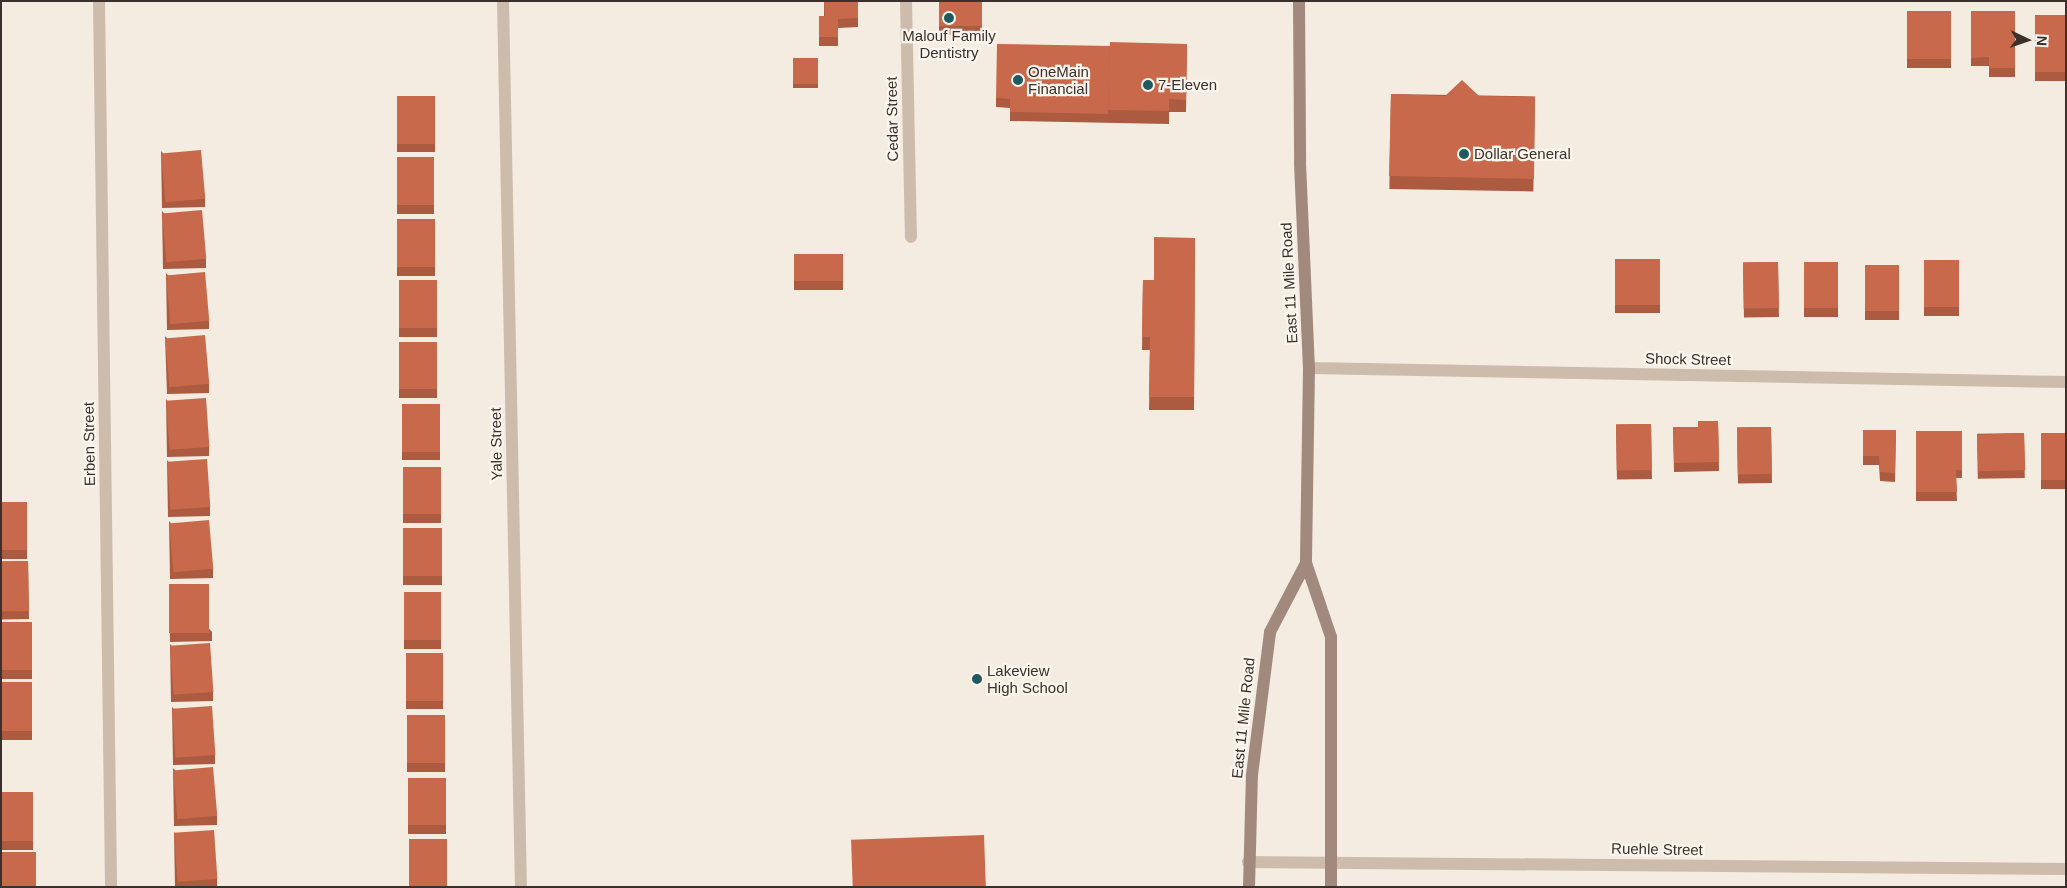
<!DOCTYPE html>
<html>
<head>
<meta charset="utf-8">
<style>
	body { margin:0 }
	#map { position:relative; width:2067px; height:888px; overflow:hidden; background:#f4ebe1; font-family:Arial,sans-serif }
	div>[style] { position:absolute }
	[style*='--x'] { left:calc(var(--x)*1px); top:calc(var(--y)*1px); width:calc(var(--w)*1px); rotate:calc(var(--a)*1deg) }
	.street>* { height:12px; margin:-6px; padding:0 6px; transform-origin:6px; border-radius:6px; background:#cdbbac }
	.secondary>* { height:12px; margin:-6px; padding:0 6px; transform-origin:6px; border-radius:6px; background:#a18a7d }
	.wall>* { inset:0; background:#ac5a40; transform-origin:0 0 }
	.building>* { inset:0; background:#c8694b; transform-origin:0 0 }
	.dots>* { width:14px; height:14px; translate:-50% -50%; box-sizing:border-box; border:2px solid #fbf5ee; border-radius:50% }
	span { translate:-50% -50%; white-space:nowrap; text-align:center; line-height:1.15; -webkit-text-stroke:4.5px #fbf5ee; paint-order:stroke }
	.poi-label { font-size:15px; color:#3b302b }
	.left { translate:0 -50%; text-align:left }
	.street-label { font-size:15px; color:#3b302b }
	.frame { position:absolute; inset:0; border:2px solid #3b302b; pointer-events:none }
	.north { position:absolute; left:2002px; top:15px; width:50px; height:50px; -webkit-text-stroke:4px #fbf5ee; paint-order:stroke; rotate:93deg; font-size:14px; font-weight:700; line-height:20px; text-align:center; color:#3b302b }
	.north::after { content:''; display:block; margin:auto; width:18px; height:22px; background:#3b302b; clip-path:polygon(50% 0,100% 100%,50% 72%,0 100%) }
</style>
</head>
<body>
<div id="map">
	<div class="street">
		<i style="--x:99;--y:1;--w:886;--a:89.22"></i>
		<i style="--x:503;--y:1;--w:886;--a:88.84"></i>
		<i style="--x:906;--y:1;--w:236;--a:88.8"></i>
		<i style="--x:1309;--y:368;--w:757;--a:1.06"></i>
		<i style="--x:1248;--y:862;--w:818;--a:0.49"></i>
	</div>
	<div class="secondary">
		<i style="--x:1299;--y:1;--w:162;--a:89.6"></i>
		<i style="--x:1300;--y:163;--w:205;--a:87.5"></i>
		<i style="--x:1309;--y:368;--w:195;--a:90.9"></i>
		<i style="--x:1306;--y:563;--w:78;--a:71.3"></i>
		<i style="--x:1331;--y:637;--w:250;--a:90"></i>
		<i style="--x:1249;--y:887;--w:112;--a:-88.5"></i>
		<i style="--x:1252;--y:775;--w:144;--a:-82.8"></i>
		<i style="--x:1270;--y:632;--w:78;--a:-62.4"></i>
	</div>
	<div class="wall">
		<i style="clip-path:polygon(824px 1px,858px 1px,858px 27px,838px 28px,838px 46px,819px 46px,819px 16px,824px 16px)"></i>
		<i style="left:939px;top:1px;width:43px;height:34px"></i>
		<i style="left:1907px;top:11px;width:44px;height:57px"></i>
		<i style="clip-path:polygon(1971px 11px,2015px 11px,2015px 77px,1989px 77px,1989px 66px,1971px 66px)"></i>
		<i style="left:2035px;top:15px;width:31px;height:66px"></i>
		<i style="clip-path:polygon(1187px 44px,1186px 112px,1169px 112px,1169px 124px,1010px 121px,1010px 108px,996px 107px,996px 98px,1110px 46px)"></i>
		<i style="left:793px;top:58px;width:25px;height:30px"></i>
		<i style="left:1391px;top:94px;width:144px;height:95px;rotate:1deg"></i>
		<i style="left:397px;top:96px;width:38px;height:56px"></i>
		<i style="clip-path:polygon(161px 151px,205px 199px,205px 207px,162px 208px)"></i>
		<i style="left:397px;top:157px;width:37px;height:57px"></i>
		<i style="clip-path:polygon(162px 211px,206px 259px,206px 268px,163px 269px)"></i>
		<i style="left:397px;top:219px;width:38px;height:57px"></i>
		<i style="clip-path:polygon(1195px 238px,1194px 410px,1149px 410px,1150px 350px,1142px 350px,1143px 280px,1154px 280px)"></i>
		<i style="left:794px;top:254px;width:49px;height:36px"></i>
		<i style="left:1615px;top:259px;width:45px;height:54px"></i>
		<i style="left:1924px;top:260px;width:35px;height:56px"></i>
		<i style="left:1778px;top:262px;width:55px;height:35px;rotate:89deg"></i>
		<i style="left:1838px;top:262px;width:55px;height:34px;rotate:90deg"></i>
		<i style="left:1865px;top:265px;width:34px;height:55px"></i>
		<i style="clip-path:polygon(166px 273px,209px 321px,209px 329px,167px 330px)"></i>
		<i style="left:399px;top:280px;width:38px;height:57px"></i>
		<i style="clip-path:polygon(165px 336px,209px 384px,209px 393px,167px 394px)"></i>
		<i style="left:399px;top:342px;width:38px;height:56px"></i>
		<i style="clip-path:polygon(166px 399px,209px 447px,209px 456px,167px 457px)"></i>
		<i style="left:402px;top:404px;width:38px;height:56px"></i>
		<i style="clip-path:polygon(1718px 421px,1719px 471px,1674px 472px,1673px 427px,1698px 427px)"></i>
		<i style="left:1651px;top:424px;width:55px;height:35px;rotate:89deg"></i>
		<i style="left:1771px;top:427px;width:56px;height:34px;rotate:89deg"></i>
		<i style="clip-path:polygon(1863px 430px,1896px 430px,1895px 482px,1880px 481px,1879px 465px,1863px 465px)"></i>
		<i style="clip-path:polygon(1916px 431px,1962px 431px,1962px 478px,1956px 478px,1957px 501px,1916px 501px)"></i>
		<i style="left:2024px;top:433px;width:45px;height:47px;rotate:89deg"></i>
		<i style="left:2041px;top:433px;width:25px;height:56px"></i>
		<i style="clip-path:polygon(167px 460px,210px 507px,210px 516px,168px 517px)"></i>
		<i style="left:403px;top:467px;width:38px;height:56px"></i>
		<i style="left:1px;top:502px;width:26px;height:57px"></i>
		<i style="clip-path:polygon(169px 521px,213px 569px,213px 578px,170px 579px)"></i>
		<i style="left:403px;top:528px;width:39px;height:57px"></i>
		<i style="left:28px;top:561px;width:58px;height:27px;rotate:89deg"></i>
		<i style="clip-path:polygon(169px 584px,212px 632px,212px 641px,170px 642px)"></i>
		<i style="left:404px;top:592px;width:37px;height:57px"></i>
		<i style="left:1px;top:622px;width:31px;height:57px"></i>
		<i style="clip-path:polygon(170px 644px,213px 692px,213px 701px,171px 702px)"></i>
		<i style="left:406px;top:653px;width:37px;height:56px"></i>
		<i style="left:1px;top:682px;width:31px;height:58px"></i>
		<i style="clip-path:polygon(172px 707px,215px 755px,215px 764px,173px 765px)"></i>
		<i style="left:407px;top:715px;width:38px;height:57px"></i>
		<i style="clip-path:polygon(173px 768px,217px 816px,217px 825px,174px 826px)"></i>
		<i style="left:408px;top:778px;width:38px;height:56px"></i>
		<i style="left:1px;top:792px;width:32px;height:58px"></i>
		<i style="clip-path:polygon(174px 832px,217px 879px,217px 887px,175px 887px)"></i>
	</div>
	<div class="building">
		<i style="clip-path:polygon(824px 1px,858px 1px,858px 18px,838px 19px,838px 37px,819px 37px,819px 16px,825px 16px)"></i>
		<i style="left:939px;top:1px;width:43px;height:25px"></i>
		<i style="left:1907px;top:11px;width:44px;height:48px"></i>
		<i style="clip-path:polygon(1971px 11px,2015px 11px,2015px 68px,1989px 68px,1989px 57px,1971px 58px)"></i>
		<i style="left:2035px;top:15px;width:31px;height:57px"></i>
		<i style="clip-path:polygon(1110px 42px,1187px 44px,1186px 100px,1169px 99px,1169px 111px,1108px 110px)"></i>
		<i style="clip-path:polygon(997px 44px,1110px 46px,1108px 114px,1010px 112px,1010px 99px,996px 98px)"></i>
		<i style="left:793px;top:58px;width:25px;height:26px"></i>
		<i style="clip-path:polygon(1462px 80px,1479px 96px,1535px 97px,1534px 179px,1389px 176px,1391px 94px,1445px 96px)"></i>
		<i style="left:397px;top:96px;width:38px;height:48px"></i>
		<i style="left:201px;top:150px;width:49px;height:40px;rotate:85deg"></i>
		<i style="left:397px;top:157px;width:37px;height:48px"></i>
		<i style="left:202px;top:210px;width:49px;height:40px;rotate:85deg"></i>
		<i style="left:397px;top:219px;width:38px;height:48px"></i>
		<i style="clip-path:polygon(1154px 237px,1195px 238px,1194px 397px,1149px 397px,1150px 337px,1142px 337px,1143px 280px,1154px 280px)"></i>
		<i style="left:794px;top:254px;width:49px;height:27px"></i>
		<i style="left:1615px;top:259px;width:45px;height:46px"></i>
		<i style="left:1924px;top:260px;width:35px;height:47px"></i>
		<i style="left:1778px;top:262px;width:46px;height:35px;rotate:89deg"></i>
		<i style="left:1838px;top:262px;width:46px;height:34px;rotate:90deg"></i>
		<i style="left:1865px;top:265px;width:34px;height:46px"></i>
		<i style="left:205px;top:272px;width:49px;height:39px;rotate:85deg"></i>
		<i style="left:399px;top:280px;width:38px;height:48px"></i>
		<i style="left:205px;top:335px;width:49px;height:40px;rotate:85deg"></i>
		<i style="left:399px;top:342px;width:38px;height:47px"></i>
		<i style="left:206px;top:398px;width:49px;height:40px;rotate:86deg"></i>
		<i style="left:402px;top:404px;width:38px;height:48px"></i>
		<i style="clip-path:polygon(1698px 421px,1718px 421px,1719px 462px,1674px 463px,1673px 427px,1698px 427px)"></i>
		<i style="left:1651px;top:424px;width:46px;height:35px;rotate:89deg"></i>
		<i style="left:1771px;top:427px;width:47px;height:34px;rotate:89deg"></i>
		<i style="clip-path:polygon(1863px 430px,1896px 430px,1895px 473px,1880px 472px,1879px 456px,1863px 456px)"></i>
		<i style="clip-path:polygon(1916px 431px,1962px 431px,1962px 470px,1956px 470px,1957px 492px,1916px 492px)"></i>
		<i style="left:2024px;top:433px;width:37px;height:47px;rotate:88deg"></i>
		<i style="left:2041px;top:433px;width:25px;height:47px"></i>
		<i style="left:207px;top:459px;width:48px;height:40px;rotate:86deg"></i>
		<i style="left:403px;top:467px;width:38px;height:47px"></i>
		<i style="left:1px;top:502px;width:26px;height:48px"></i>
		<i style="left:209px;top:520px;width:49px;height:40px;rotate:85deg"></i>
		<i style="left:403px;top:528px;width:39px;height:48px"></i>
		<i style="left:28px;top:561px;width:50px;height:27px;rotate:89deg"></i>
		<i style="left:169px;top:584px;width:40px;height:49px"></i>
		<i style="left:404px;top:592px;width:37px;height:48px"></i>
		<i style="left:1px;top:622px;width:31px;height:48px"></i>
		<i style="left:210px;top:643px;width:49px;height:40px;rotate:86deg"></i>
		<i style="left:406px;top:653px;width:37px;height:48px"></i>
		<i style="left:1px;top:682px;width:31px;height:49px"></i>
		<i style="left:212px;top:706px;width:49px;height:40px;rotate:86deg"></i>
		<i style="left:407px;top:715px;width:38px;height:48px"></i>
		<i style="left:213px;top:767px;width:49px;height:40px;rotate:85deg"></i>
		<i style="left:408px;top:778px;width:38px;height:47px"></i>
		<i style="left:1px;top:792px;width:32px;height:49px"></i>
		<i style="left:214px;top:830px;width:49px;height:40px;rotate:86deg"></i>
		<i style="left:984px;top:835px;width:52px;height:133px;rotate:88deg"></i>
		<i style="left:409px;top:839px;width:38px;height:48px"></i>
		<i style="left:1px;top:852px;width:35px;height:35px"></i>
	</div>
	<div class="dots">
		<i style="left:949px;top:18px;background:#1f5a5e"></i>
		<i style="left:1018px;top:80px;background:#1f5a5e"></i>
		<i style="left:1148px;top:85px;background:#1f5a5e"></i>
		<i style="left:1464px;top:154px;background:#1f5a5e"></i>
		<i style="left:977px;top:679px;background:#1f5a5e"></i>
	</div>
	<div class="poi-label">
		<span style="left:949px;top:44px">Malouf Family<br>Dentistry</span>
		<span class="left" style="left:1028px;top:80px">OneMain<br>Financial</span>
		<span class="left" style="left:1158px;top:85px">7-Eleven</span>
		<span class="left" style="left:1474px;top:154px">Dollar General</span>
		<span class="left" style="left:987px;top:679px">Lakeview<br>High School</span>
	</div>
	<div class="street-label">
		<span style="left:892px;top:119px;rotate:-91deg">Cedar Street</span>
		<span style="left:1289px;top:283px;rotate:-93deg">East 11 Mile Road</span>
		<span style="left:1688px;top:359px;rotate:1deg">Shock Street</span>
		<span style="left:89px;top:444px;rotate:-91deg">Erben Street</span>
		<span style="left:496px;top:444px;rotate:-91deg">Yale Street</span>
		<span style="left:1243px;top:718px;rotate:-84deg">East 11 Mile Road</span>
		<span style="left:1657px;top:849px;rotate:1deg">Ruehle Street</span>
	</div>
	<div class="frame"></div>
	<div class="north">N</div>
</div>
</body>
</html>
